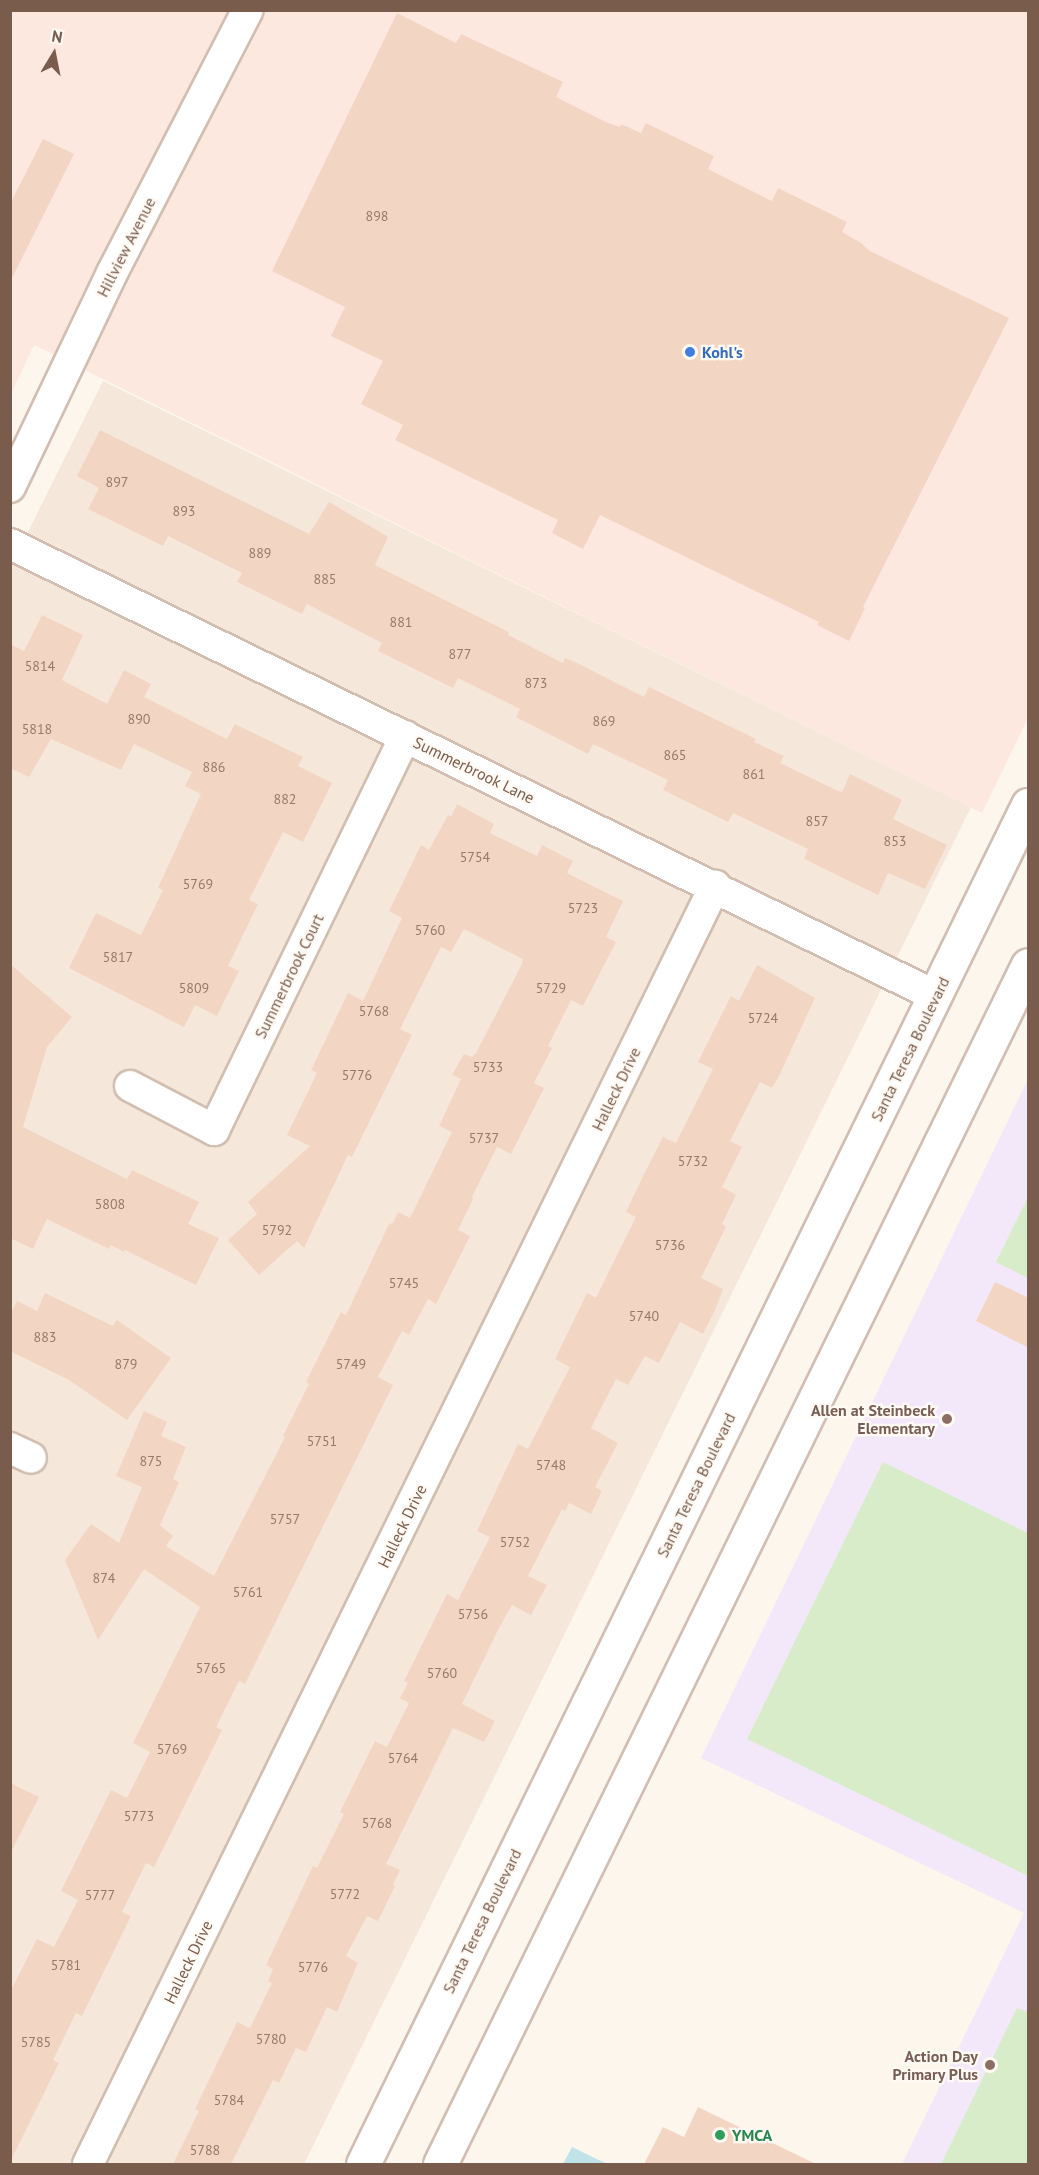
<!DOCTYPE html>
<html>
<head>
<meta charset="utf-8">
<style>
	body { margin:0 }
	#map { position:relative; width:1039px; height:2175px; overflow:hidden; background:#fdf6ec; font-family:"PT Sans",sans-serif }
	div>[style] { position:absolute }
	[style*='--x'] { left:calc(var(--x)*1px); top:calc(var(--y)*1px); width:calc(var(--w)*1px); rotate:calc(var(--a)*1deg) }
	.residential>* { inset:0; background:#f5e8da }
	.commercial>* { inset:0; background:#fde8e0 }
	.education>* { inset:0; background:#f3e8fa }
	.green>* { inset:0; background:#d8ecc9 }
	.water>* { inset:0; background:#bfe3e8 }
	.building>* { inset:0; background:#f3d5c3 }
	.roads { filter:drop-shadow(2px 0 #d1beb0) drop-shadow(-2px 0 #d1beb0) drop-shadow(0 2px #d1beb0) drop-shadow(0 -2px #d1beb0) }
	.street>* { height:30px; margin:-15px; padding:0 15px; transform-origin:15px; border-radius:15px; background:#fff }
	.secondary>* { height:33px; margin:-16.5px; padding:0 16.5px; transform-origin:16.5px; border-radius:16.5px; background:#fff }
	.dots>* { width:16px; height:16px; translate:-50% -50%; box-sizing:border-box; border:3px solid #fffaf3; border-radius:50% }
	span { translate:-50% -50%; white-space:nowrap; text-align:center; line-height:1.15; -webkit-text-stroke:4.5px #fffaf3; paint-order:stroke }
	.number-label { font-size:14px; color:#987a6a }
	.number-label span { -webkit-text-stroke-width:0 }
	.street-label { font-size:16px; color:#7a5c4d }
	.shop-label { font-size:16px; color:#366cbe; font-weight:700 }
	.left { translate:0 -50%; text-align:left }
	.education-label { font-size:16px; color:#785e54; font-weight:700 }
	.right { translate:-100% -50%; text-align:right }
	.leisure-label { font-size:16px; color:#27864d; font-weight:700 }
	.frame { position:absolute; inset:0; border:12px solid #7a5c4d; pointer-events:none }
	.north { position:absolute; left:24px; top:24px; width:60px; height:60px; -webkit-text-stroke:4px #fffaf3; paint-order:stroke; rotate:10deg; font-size:16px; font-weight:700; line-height:24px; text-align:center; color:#7a5c4d }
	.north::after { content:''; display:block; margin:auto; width:21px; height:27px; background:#7a5c4d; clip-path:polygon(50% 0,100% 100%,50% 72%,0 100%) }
</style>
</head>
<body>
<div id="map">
	<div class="residential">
		<i style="clip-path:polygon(103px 381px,971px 807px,304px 2164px,11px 2164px,10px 568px)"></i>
	</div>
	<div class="commercial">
		<i style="clip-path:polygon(11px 11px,1028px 11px,1028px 718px,982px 813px,34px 345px,11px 394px)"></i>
	</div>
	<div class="education">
		<i style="clip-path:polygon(1028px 1079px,1028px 2164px,902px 2164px,1024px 1913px,701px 1758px)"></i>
	</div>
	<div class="green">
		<i style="clip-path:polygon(1028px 1197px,1028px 1278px,996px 1262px)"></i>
		<i style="clip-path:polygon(883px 1462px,1028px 1533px,1028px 1876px,747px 1739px)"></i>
		<i style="clip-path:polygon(1017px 2008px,1028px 2012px,1028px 2164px,941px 2164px)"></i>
	</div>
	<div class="water">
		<i style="clip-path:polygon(572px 2147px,607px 2164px,563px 2164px)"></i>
	</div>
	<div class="building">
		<i style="clip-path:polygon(397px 13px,456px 43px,461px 34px,563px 82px,556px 97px,608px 123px,620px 127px,621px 124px,641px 133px,646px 123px,714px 156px,708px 169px,772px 201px,778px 188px,847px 222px,842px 232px,861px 243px,870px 251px,1009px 318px,863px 607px,865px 608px,849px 641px,817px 625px,819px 622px,600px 515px,583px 549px,552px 533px,558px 520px,395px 440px,403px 425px,361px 404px,383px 361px,331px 336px,345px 307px,272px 271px)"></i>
		<i style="clip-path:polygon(43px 139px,74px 154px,10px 282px,10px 204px)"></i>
		<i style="clip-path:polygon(100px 430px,309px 534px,329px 502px,388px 537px,375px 565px,509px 632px,508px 635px,563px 663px,565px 658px,575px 662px,644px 697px,649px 687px,756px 739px,754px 742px,784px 756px,780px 763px,836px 790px,842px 792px,850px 774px,902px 800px,893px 819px,947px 845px,925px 889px,888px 873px,878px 895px,804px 859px,808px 849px,733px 813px,728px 822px,663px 790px,668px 780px,593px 744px,588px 754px,516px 717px,520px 709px,458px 678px,453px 688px,378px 651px,382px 643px,307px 604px,302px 614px,237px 582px,242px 573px,168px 536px,163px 546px,88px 509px,99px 488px,77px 476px)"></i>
		<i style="clip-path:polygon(42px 615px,83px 635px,62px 680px,107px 704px,124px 670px,151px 684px,144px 697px,227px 739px,235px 724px,303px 757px,298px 766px,332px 783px,303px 842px,283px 832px,249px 900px,258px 904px,228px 966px,239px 971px,217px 1016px,195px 1005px,184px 1027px,69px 968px,96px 913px,141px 935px,163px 890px,158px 888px,201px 794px,185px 786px,192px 772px,134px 744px,121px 770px,51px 739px,29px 777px,10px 768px,10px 644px,24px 651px)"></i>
		<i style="clip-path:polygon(457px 804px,494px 824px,490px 833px,537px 856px,542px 845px,573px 861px,567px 873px,623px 901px,606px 937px,616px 942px,583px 1006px,571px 1000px,548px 1046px,552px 1048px,534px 1083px,544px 1088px,511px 1154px,497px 1147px,472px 1197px,473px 1199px,458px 1230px,470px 1236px,436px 1304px,428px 1299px,409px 1335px,402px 1331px,378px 1377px,393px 1385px,245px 1684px,239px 1681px,216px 1727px,222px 1730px,154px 1867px,146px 1863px,122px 1912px,131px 1916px,82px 2016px,76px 2013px,53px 2060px,59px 2063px,10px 2162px,10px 1992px,37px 1939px,54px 1947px,78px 1900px,61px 1891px,111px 1790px,127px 1798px,150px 1752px,133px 1743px,200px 1607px,144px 1569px,98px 1640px,65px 1560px,91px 1524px,119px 1543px,142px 1487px,116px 1476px,144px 1411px,167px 1422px,161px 1436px,186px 1447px,173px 1479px,179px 1482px,160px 1525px,173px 1536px,166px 1546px,214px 1576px,285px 1437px,283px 1436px,309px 1384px,306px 1382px,341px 1312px,346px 1315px,389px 1224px,393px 1223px,398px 1212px,410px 1218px,452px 1132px,439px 1126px,461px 1079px,452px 1075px,464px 1054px,472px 1057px,476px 1053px,522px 964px,523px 959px,464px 929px,451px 952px,441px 947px,400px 1029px,412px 1035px,352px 1157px,348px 1155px,304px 1248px,297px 1241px,259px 1275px,228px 1240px,257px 1214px,248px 1202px,310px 1146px,287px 1135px,317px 1073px,311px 1070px,348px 993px,363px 1001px,402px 918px,389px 911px,421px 845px,429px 850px,448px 815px,451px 817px)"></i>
		<i style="clip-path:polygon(10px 964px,72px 1017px,47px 1047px,23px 1127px,127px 1179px,132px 1170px,199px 1202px,188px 1224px,219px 1238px,196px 1285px,125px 1250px,124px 1252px,111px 1245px,109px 1249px,47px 1219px,33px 1249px,10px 1238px)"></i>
		<i style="clip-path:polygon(757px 965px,815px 998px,778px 1078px,772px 1088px,760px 1082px,730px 1141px,742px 1147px,722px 1187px,736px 1195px,722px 1224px,726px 1227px,701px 1278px,723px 1289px,715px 1310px,703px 1334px,680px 1322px,659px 1363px,645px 1356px,628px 1385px,616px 1379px,591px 1428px,618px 1443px,595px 1487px,602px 1491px,591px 1514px,569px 1503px,565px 1511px,562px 1509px,528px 1576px,547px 1585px,531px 1615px,512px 1605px,497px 1632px,462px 1704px,495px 1721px,484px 1742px,453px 1728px,386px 1864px,400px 1870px,393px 1885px,395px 1886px,378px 1921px,367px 1916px,346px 1956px,358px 1963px,337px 2012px,327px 2007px,306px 2052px,296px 2048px,279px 2083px,273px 2080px,231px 2164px,173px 2164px,199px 2111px,195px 2109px,237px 2022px,250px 2028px,272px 1983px,268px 1981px,273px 1969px,266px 1965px,313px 1866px,317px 1868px,344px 1814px,340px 1812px,375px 1741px,387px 1747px,409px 1703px,400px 1698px,408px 1683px,404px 1681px,447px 1594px,458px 1600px,490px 1537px,477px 1531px,518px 1444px,528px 1449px,570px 1367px,555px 1359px,587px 1293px,596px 1298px,618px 1253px,636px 1217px,626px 1212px,644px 1174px,663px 1137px,676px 1143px,713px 1069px,698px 1062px,731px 996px,739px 1001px)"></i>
		<i style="clip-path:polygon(995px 1282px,1029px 1298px,1029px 1348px,976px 1321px)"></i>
		<i style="clip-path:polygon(45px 1293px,113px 1326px,117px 1320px,171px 1358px,127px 1420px,69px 1380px,10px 1351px,10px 1315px,17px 1301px,37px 1311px)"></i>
		<i style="clip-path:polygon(10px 1783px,39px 1797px,10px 1854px)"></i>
		<i style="clip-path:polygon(698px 2107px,816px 2164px,644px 2164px,663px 2127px,684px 2137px)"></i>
	</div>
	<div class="roads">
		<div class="street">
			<i style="--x:10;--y:487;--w:237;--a:-64.5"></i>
			<i style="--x:112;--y:273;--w:296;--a:-62.7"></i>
			<i style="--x:10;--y:544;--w:1030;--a:26.02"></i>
			<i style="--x:130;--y:1086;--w:95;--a:27.6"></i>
			<i style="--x:214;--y:1130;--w:438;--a:-64.1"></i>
			<i style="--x:10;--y:1448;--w:23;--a:25"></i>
			<i style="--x:88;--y:2164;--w:1424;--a:-63.87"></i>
		</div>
		<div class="secondary">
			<i style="--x:363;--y:2164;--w:1513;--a:-63.93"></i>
			<i style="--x:440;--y:2164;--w:1335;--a:-63.88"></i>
		</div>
	</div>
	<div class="dots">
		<i style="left:690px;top:352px;background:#3f7fe0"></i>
		<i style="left:947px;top:1419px;background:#8d6e63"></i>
		<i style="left:990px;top:2065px;background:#8d6e63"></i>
		<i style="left:720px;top:2135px;background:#2e9e5b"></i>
	</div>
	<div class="number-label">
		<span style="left:377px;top:216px">898</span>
		<span style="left:117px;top:482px">897</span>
		<span style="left:184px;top:511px">893</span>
		<span style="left:260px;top:553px">889</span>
		<span style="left:325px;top:579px">885</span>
		<span style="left:401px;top:622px">881</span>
		<span style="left:460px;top:654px">877</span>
		<span style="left:40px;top:666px">5814</span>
		<span style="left:536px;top:683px">873</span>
		<span style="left:139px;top:719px">890</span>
		<span style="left:604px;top:721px">869</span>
		<span style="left:37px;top:729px">5818</span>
		<span style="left:675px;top:755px">865</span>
		<span style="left:214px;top:767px">886</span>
		<span style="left:754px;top:774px">861</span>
		<span style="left:285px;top:799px">882</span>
		<span style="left:817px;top:821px">857</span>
		<span style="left:895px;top:841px">853</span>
		<span style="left:475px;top:857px">5754</span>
		<span style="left:198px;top:884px">5769</span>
		<span style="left:583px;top:908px">5723</span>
		<span style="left:430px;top:930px">5760</span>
		<span style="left:118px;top:957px">5817</span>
		<span style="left:194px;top:988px">5809</span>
		<span style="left:551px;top:988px">5729</span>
		<span style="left:374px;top:1011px">5768</span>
		<span style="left:763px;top:1018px">5724</span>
		<span style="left:488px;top:1067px">5733</span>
		<span style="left:357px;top:1075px">5776</span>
		<span style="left:484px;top:1138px">5737</span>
		<span style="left:693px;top:1161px">5732</span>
		<span style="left:110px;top:1204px">5808</span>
		<span style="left:277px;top:1230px">5792</span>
		<span style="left:670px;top:1245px">5736</span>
		<span style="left:404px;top:1283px">5745</span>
		<span style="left:644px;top:1316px">5740</span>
		<span style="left:45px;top:1337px">883</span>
		<span style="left:126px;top:1364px">879</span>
		<span style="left:351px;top:1364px">5749</span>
		<span style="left:322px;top:1441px">5751</span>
		<span style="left:151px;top:1461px">875</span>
		<span style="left:551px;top:1465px">5748</span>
		<span style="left:285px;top:1519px">5757</span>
		<span style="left:515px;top:1542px">5752</span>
		<span style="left:104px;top:1578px">874</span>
		<span style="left:248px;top:1592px">5761</span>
		<span style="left:473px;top:1614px">5756</span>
		<span style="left:211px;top:1668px">5765</span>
		<span style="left:442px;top:1673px">5760</span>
		<span style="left:172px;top:1749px">5769</span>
		<span style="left:403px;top:1758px">5764</span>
		<span style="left:139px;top:1816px">5773</span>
		<span style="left:377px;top:1823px">5768</span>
		<span style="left:345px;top:1894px">5772</span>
		<span style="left:100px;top:1895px">5777</span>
		<span style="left:66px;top:1965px">5781</span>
		<span style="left:313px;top:1967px">5776</span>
		<span style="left:271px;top:2039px">5780</span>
		<span style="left:36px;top:2042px">5785</span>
		<span style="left:229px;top:2100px">5784</span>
		<span style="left:205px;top:2150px">5788</span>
	</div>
	<div class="street-label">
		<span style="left:126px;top:247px;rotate:-63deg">Hillview Avenue</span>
		<span style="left:474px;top:770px;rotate:26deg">Summerbrook Lane</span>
		<span style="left:289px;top:976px;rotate:-64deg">Summerbrook Court</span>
		<span style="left:910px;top:1049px;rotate:-64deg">Santa Teresa Boulevard</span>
		<span style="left:616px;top:1089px;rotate:-64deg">Halleck Drive</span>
		<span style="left:696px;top:1485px;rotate:-64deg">Santa Teresa Boulevard</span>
		<span style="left:402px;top:1526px;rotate:-64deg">Halleck Drive</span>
		<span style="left:482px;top:1921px;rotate:-64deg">Santa Teresa Boulevard</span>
		<span style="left:188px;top:1962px;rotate:-64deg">Halleck Drive</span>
	</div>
	<div class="shop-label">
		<span class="left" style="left:702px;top:352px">Kohl's</span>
	</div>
	<div class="education-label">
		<span class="right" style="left:935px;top:1419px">Allen at Steinbeck<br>Elementary</span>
		<span class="right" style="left:978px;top:2065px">Action Day<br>Primary Plus</span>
	</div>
	<div class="leisure-label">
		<span class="left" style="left:732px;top:2135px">YMCA</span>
	</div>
	<div class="frame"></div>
	<div class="north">N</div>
</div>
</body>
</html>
